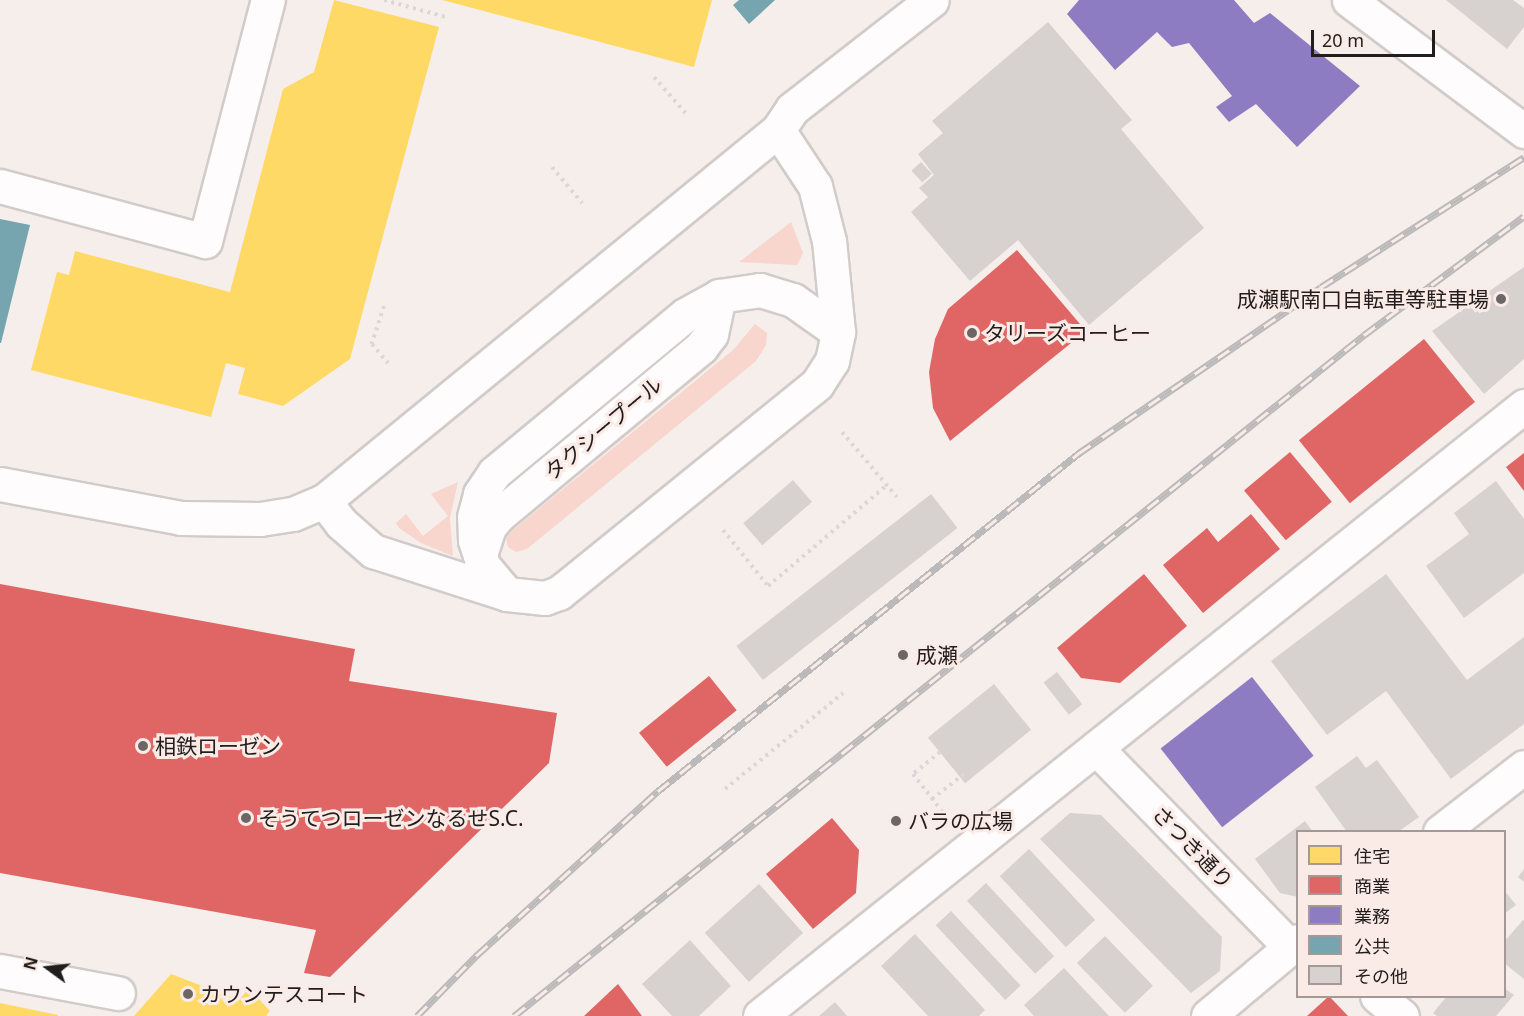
<!DOCTYPE html>
<html>
<head>
<meta charset="utf-8">
<style>
	body { margin:0 }
	#map { position:relative; width:1524px; height:1016px; overflow:hidden; background:#f6eeeb; font-family:"Noto Sans","Noto Sans JP",sans-serif }
	div>[style] { position:absolute }
	[style*='--x'] { left:calc(var(--x)*1px); top:calc(var(--y)*1px); width:calc(var(--w)*1px); rotate:calc(var(--a)*1deg) }
	.green>* { inset:0; background:#f8d5cd }
	.homes>* { inset:0; background:#ffd966 }
	.shops>* { inset:0; background:#e06666; transform-origin:0 0 }
	.offices>* { inset:0; background:#8e7cc3; transform-origin:0 0 }
	.public>* { inset:0; background:#76a5af }
	.building>* { inset:0; background:#d7d1d0; transform-origin:0 0 }
	.path>* { height:4px; margin-top:-2px; transform-origin:0; background:repeating-linear-gradient(90deg,#dad8d7 0 3px,transparent 0 7.5px) }
	.roads { filter:drop-shadow(2px 0 #d1cbc9) drop-shadow(-2px 0 #d1cbc9) drop-shadow(0 2px #d1cbc9) drop-shadow(0 -2px #d1cbc9) }
	.minor>* { height:33px; margin:-16.5px; padding:0 16.5px; transform-origin:16.5px; border-radius:16.5px; background:#fefcfc }
	.rail>* { height:7px; margin-top:-3.5px; transform-origin:0; background:repeating-linear-gradient(90deg,#faebe7 0 14px,#bbb9b9 0 28px); box-sizing:border-box; border-block:2px solid #bbb9b9 }
	.dots>* { width:16px; height:16px; translate:-50% -50%; box-sizing:border-box; border:3px solid #faebe7; border-radius:50% }
	span { translate:-50% -50%; white-space:nowrap; text-align:center; line-height:1.15; -webkit-text-stroke:6px #faebe7; paint-order:stroke }
	.poi-label { font-size:21px; color:#221d1c }
	.right { translate:-100% -50%; text-align:right }
	.left { translate:0 -50%; text-align:left }
	.street-label { font-size:21px; color:#221d1c }
	.legend { position:absolute; left:1296px; top:830px; width:210px; height:168px; box-sizing:border-box; background:#faebe7; border:2px solid #a49996; margin:0; padding:8px 10px; list-style:none; font-size:18px; color:#221d1c }
	.legend li { display:flex; align-items:center; gap:12px; height:30px }
	.legend b { width:30px; border:2px solid #a49996 }
	.north { position:absolute; left:18px; top:938px; width:60px; height:60px; -webkit-text-stroke:4px #faebe7; paint-order:stroke; rotate:285deg; font-size:16px; font-weight:700; line-height:24px; text-align:center; color:#221d1c }
	.north::after { content:''; display:block; margin:auto; width:21px; height:27px; background:#221d1c; clip-path:polygon(50% 0,100% 100%,50% 72%,0 100%) }
	.scale { position:absolute; left:1311px; top:30px; width:124px; height:27px; box-sizing:border-box; border:3px solid #221d1c; border-top:0; padding-left:8px; font-size:18px; line-height:21px; white-space:nowrap; color:#221d1c; -webkit-text-stroke:4px #faebe7; paint-order:stroke }
</style>
</head>
<body>
<div id="map">
	<div class="green">
		<i style="clip-path:polygon(791px 222px,803px 253px,797px 265px,739px 262px)"></i>
		<i style="clip-path:polygon(755px 324px,767px 333px,766px 345px,756px 361px,527px 549px,516px 552px,508px 547px,506px 538px,513px 530px,733px 350px)"></i>
		<i style="clip-path:polygon(458px 482px,450px 518px,453px 556px,421px 543px,399px 528px,396px 523px,406px 514px,423px 536px,448px 516px,431px 494px)"></i>
	</div>
	<div class="homes">
		<i style="clip-path:polygon(334px 0,439px 27px,350px 359px,283px 406px,238px 394px,245px 368px,226px 363px,211px 417px,31px 370px,57px 272px,69px 275px,75px 251px,230px 292px,283px 89px,314px 72px)"></i>
		<i style="clip-path:polygon(442px 0,712px 0,694px 67px)"></i>
		<i style="clip-path:polygon(171px 974px,239px 1000px,249px 988px,270px 1011px,266px 1016px,134px 1016px)"></i>
		<i style="clip-path:polygon(0 1003px,58px 1015px,58px 1016px,0 1016px)"></i>
	</div>
	<div class="shops">
		<i style="clip-path:polygon(1017px 250px,1086px 331px,950px 441px,933px 408px,929px 372px,935px 339px,948px 309px)"></i>
		<i style="left:1424px;top:339px;width:81px;height:161px;rotate:51deg"></i>
		<i style="left:1290px;top:452px;width:65px;height:60px;rotate:50deg"></i>
		<i style="clip-path:polygon(1524px 453px,1524px 491px,1506px 467px)"></i>
		<i style="clip-path:polygon(1251px 514px,1280px 549px,1203px 613px,1163px 565px,1207px 528px,1218px 542px)"></i>
		<i style="clip-path:polygon(1144px 574px,1187px 626px,1120px 683px,1081px 678px,1057px 648px)"></i>
		<i style="clip-path:polygon(0 584px,355px 649px,349px 681px,557px 713px,549px 763px,330px 977px,304px 973px,316px 930px,0 873px)"></i>
		<i style="left:709px;top:676px;width:44px;height:90px;rotate:51deg"></i>
		<i style="clip-path:polygon(832px 818px,859px 850px,856px 893px,813px 929px,766px 874px)"></i>
		<i style="clip-path:polygon(618px 984px,642px 1016px,584px 1016px)"></i>
		<i style="clip-path:polygon(1329px 996px,1348px 1016px,1307px 1016px)"></i>
	</div>
	<div class="offices">
		<i style="clip-path:polygon(1079px 0,1234px 0,1254px 23px,1270px 13px,1360px 86px,1297px 147px,1256px 104px,1229px 122px,1216px 107px,1232px 96px,1189px 43px,1172px 47px,1157px 32px,1115px 70px,1067px 14px)"></i>
		<i style="left:1252px;top:677px;width:100px;height:116px;rotate:52deg"></i>
	</div>
	<div class="public">
		<i style="clip-path:polygon(739px 0,775px 0,749px 24px,733px 5px)"></i>
		<i style="clip-path:polygon(0 219px,30px 225px,1px 343px,0 343px)"></i>
	</div>
	<div class="building">
		<i style="clip-path:polygon(1446px 0,1513px 0,1524px 8px,1524px 27px,1507px 49px)"></i>
		<i style="clip-path:polygon(1048px 22px,1132px 120px,1121px 129px,1204px 228px,1089px 325px,1018px 240px,970px 281px,911px 212px,928px 197px,919px 188px,934px 175px,918px 154px,943px 133px,932px 121px)"></i>
		<i style="left:921px;top:162px;width:16px;height:13px;rotate:47deg"></i>
		<i style="clip-path:polygon(1524px 267px,1524px 359px,1484px 394px,1432px 331px)"></i>
		<i style="left:793px;top:480px;width:29px;height:66px;rotate:49deg"></i>
		<i style="clip-path:polygon(1496px 481px,1524px 519px,1524px 573px,1464px 618px,1426px 566px,1469px 534px,1454px 513px)"></i>
		<i style="left:931px;top:494px;width:43px;height:247px;rotate:52deg"></i>
		<i style="clip-path:polygon(1386px 574px,1467px 680px,1524px 637px,1524px 724px,1451px 779px,1386px 691px,1327px 735px,1271px 661px)"></i>
		<i style="left:1057px;top:672px;width:41px;height:17px;rotate:52deg"></i>
		<i style="left:994px;top:684px;width:59px;height:85px;rotate:51deg"></i>
		<i style="clip-path:polygon(1357px 756px,1366px 768px,1377px 760px,1419px 817px,1398px 832px,1347px 832px,1315px 787px)"></i>
		<i style="clip-path:polygon(1070px 813px,1101px 815px,1222px 937px,1220px 971px,1191px 993px,1040px 839px)"></i>
		<i style="clip-path:polygon(1305px 821px,1313px 832px,1298px 832px,1298px 897px,1280px 893px,1255px 859px)"></i>
		<i style="left:1029px;top:849px;width:97px;height:40px;rotate:47deg"></i>
		<i style="clip-path:polygon(1524px 869px,1524px 882px,1518px 877px)"></i>
		<i style="left:986px;top:883px;width:100px;height:26px;rotate:47deg"></i>
		<i style="left:759px;top:884px;width:66px;height:73px;rotate:48deg"></i>
		<i style="clip-path:polygon(1504px 890px,1516px 905px,1504px 914px)"></i>
		<i style="left:951px;top:911px;width:102px;height:21px;rotate:47deg"></i>
		<i style="clip-path:polygon(1523px 920px,1524px 921px,1524px 979px,1504px 963px,1504px 942px)"></i>
		<i style="clip-path:polygon(915px 934px,985px 1010px,979px 1016px,928px 1016px,881px 966px)"></i>
		<i style="left:1105px;top:936px;width:69px;height:39px;rotate:46deg"></i>
		<i style="clip-path:polygon(690px 940px,731px 986px,699px 1016px,672px 1016px,642px 984px)"></i>
		<i style="clip-path:polygon(1064px 968px,1109px 1016px,1034px 1016px,1024px 1005px)"></i>
		<i style="clip-path:polygon(1504px 988px,1514px 995px,1496px 1016px,1437px 1016px,1433px 1013px,1447px 996px,1504px 996px)"></i>
		<i style="clip-path:polygon(835px 1002px,847px 1016px,819px 1016px)"></i>
	</div>
	<div class="path">
		<i style="--x:384;--y:0;--w:64;--a:15.3"></i>
		<i style="--x:654;--y:77;--w:52;--a:48.9"></i>
		<i style="--x:552;--y:167;--w:47;--a:50.2"></i>
		<i style="--x:384;--y:306;--w:40;--a:108"></i>
		<i style="--x:372;--y:344;--w:25;--a:50"></i>
		<i style="--x:842;--y:432;--w:85;--a:49.8"></i>
		<i style="--x:723;--y:530;--w:72;--a:51.2"></i>
		<i style="--x:768;--y:586;--w:156;--a:-40.3"></i>
		<i style="--x:940;--y:752;--w:35;--a:141"></i>
		<i style="--x:913;--y:774;--w:57;--a:52.1"></i>
		<i style="--x:725;--y:789;--w:152;--a:-39.1"></i>
		<i style="--x:932;--y:799;--w:41;--a:-38"></i>
	</div>
	<div class="roads">
		<div class="minor">
			<i style="--x:1349;--y:0;--w:219;--a:36.8"></i>
			<i style="--x:0;--y:186;--w:212;--a:15"></i>
			<i style="--x:205;--y:241;--w:249;--a:-75.4"></i>
			<i style="--x:0;--y:484;--w:184;--a:10.6"></i>
			<i style="--x:181;--y:518;--w:79;--a:0.7"></i>
			<i style="--x:260;--y:519;--w:33;--a:-9"></i>
			<i style="--x:293;--y:514;--w:34;--a:-23"></i>
			<i style="--x:324;--y:501;--w:586;--a:-39.26"></i>
			<i style="--x:778;--y:130;--w:25;--a:-56"></i>
			<i style="--x:792;--y:109;--w:177;--a:-37.9"></i>
			<i style="--x:324;--y:501;--w:28;--a:52"></i>
			<i style="--x:341;--y:523;--w:43;--a:41.2"></i>
			<i style="--x:373;--y:551;--w:141;--a:17.8"></i>
			<i style="--x:507;--y:594;--w:38;--a:6"></i>
			<i style="--x:545;--y:598;--w:15;--a:-20"></i>
			<i style="--x:559;--y:593;--w:332;--a:-39"></i>
			<i style="--x:817;--y:384;--w:27;--a:-57"></i>
			<i style="--x:832;--y:361;--w:30;--a:-78"></i>
			<i style="--x:838;--y:332;--w:91;--a:-95.6"></i>
			<i style="--x:829;--y:241;--w:57;--a:-104.3"></i>
			<i style="--x:815;--y:186;--w:67;--a:-123.5"></i>
			<i style="--x:480;--y:555;--w:29;--a:-72"></i>
			<i style="--x:489;--y:527;--w:16;--a:-50"></i>
			<i style="--x:499;--y:515;--w:263;--a:-39.7"></i>
			<i style="--x:701;--y:347;--w:16;--a:-52"></i>
			<i style="--x:711;--y:334;--w:39;--a:-78"></i>
			<i style="--x:507;--y:594;--w:38;--a:-130"></i>
			<i style="--x:483;--y:565;--w:26;--a:-108"></i>
			<i style="--x:475;--y:540;--w:23;--a:-92"></i>
			<i style="--x:474;--y:517;--w:24;--a:-75"></i>
			<i style="--x:480;--y:494;--w:25;--a:-56"></i>
			<i style="--x:494;--y:473;--w:248;--a:-39.6"></i>
			<i style="--x:685;--y:315;--w:39;--a:-29"></i>
			<i style="--x:719;--y:296;--w:41;--a:-8.3"></i>
			<i style="--x:760;--y:290;--w:34;--a:17"></i>
			<i style="--x:793;--y:300;--w:55;--a:35.4"></i>
			<i style="--x:1096;--y:748;--w:278;--a:45.7"></i>
			<i style="--x:1440;--y:832;--w:106;--a:-37.7"></i>
			<i style="--x:0;--y:971;--w:120;--a:10.6"></i>
			<i style="--x:1377;--y:996;--w:32;--a:39"></i>
			<i style="--x:760;--y:1016;--w:978;--a:-38.6"></i>
			<i style="--x:1208;--y:1016;--w:117;--a:-39.8"></i>
		</div>
	</div>
	<div class="rail">
		<i style="--x:417;--y:1016;--w:86;--a:-45.5"></i>
		<i style="--x:477;--y:955;--w:244;--a:-42.2"></i>
		<i style="--x:658;--y:791;--w:540;--a:-38.76"></i>
		<i style="--x:1079;--y:453;--w:293;--a:-34.4"></i>
		<i style="--x:1321;--y:287;--w:241;--a:-32.6"></i>
		<i style="--x:514;--y:1016;--w:1089;--a:-38.7"></i>
		<i style="--x:1364;--y:335;--w:199;--a:-36.6"></i>
	</div>
	<div class="dots">
		<i style="left:1501px;top:299px;background:#6c6664"></i>
		<i style="left:972px;top:333px;background:#6c6664"></i>
		<i style="left:903px;top:655px;background:#6c6664"></i>
		<i style="left:143px;top:746px;background:#6c6664"></i>
		<i style="left:246px;top:818px;background:#6c6664"></i>
		<i style="left:896px;top:821px;background:#6c6664"></i>
		<i style="left:188px;top:994px;background:#6c6664"></i>
	</div>
	<div class="poi-label">
		<span class="right" style="left:1489px;top:299px">成瀬駅南口自転車等駐車場</span>
		<span class="left" style="left:984px;top:333px">タリーズコーヒー</span>
		<span class="left" style="left:916px;top:655px">成瀬</span>
		<span class="left" style="left:155px;top:746px">相鉄ローゼン</span>
		<span class="left" style="left:258px;top:818px">そうてつローゼンなるせS.C.</span>
		<span class="left" style="left:908px;top:821px">バラの広場</span>
		<span class="left" style="left:200px;top:994px">カウンテスコート</span>
	</div>
	<div class="street-label">
		<span style="left:603px;top:428px;rotate:-40deg">タクシープール</span>
		<span style="left:1193px;top:847px;rotate:46deg">さつき通り</span>
	</div>
	<ul class="legend">
	<li><b style="height:16px;background:#ffd966"></b>住宅</li>
	<li><b style="height:16px;background:#e06666"></b>商業</li>
	<li><b style="height:16px;background:#8e7cc3"></b>業務</li>
	<li><b style="height:16px;background:#76a5af"></b>公共</li>
	<li><b style="height:16px;background:#d7d1d0"></b>その他</li>
	</ul>
	<div class="north">N</div>
	<div class="scale">20 m</div>
</div>
</body>
</html>
